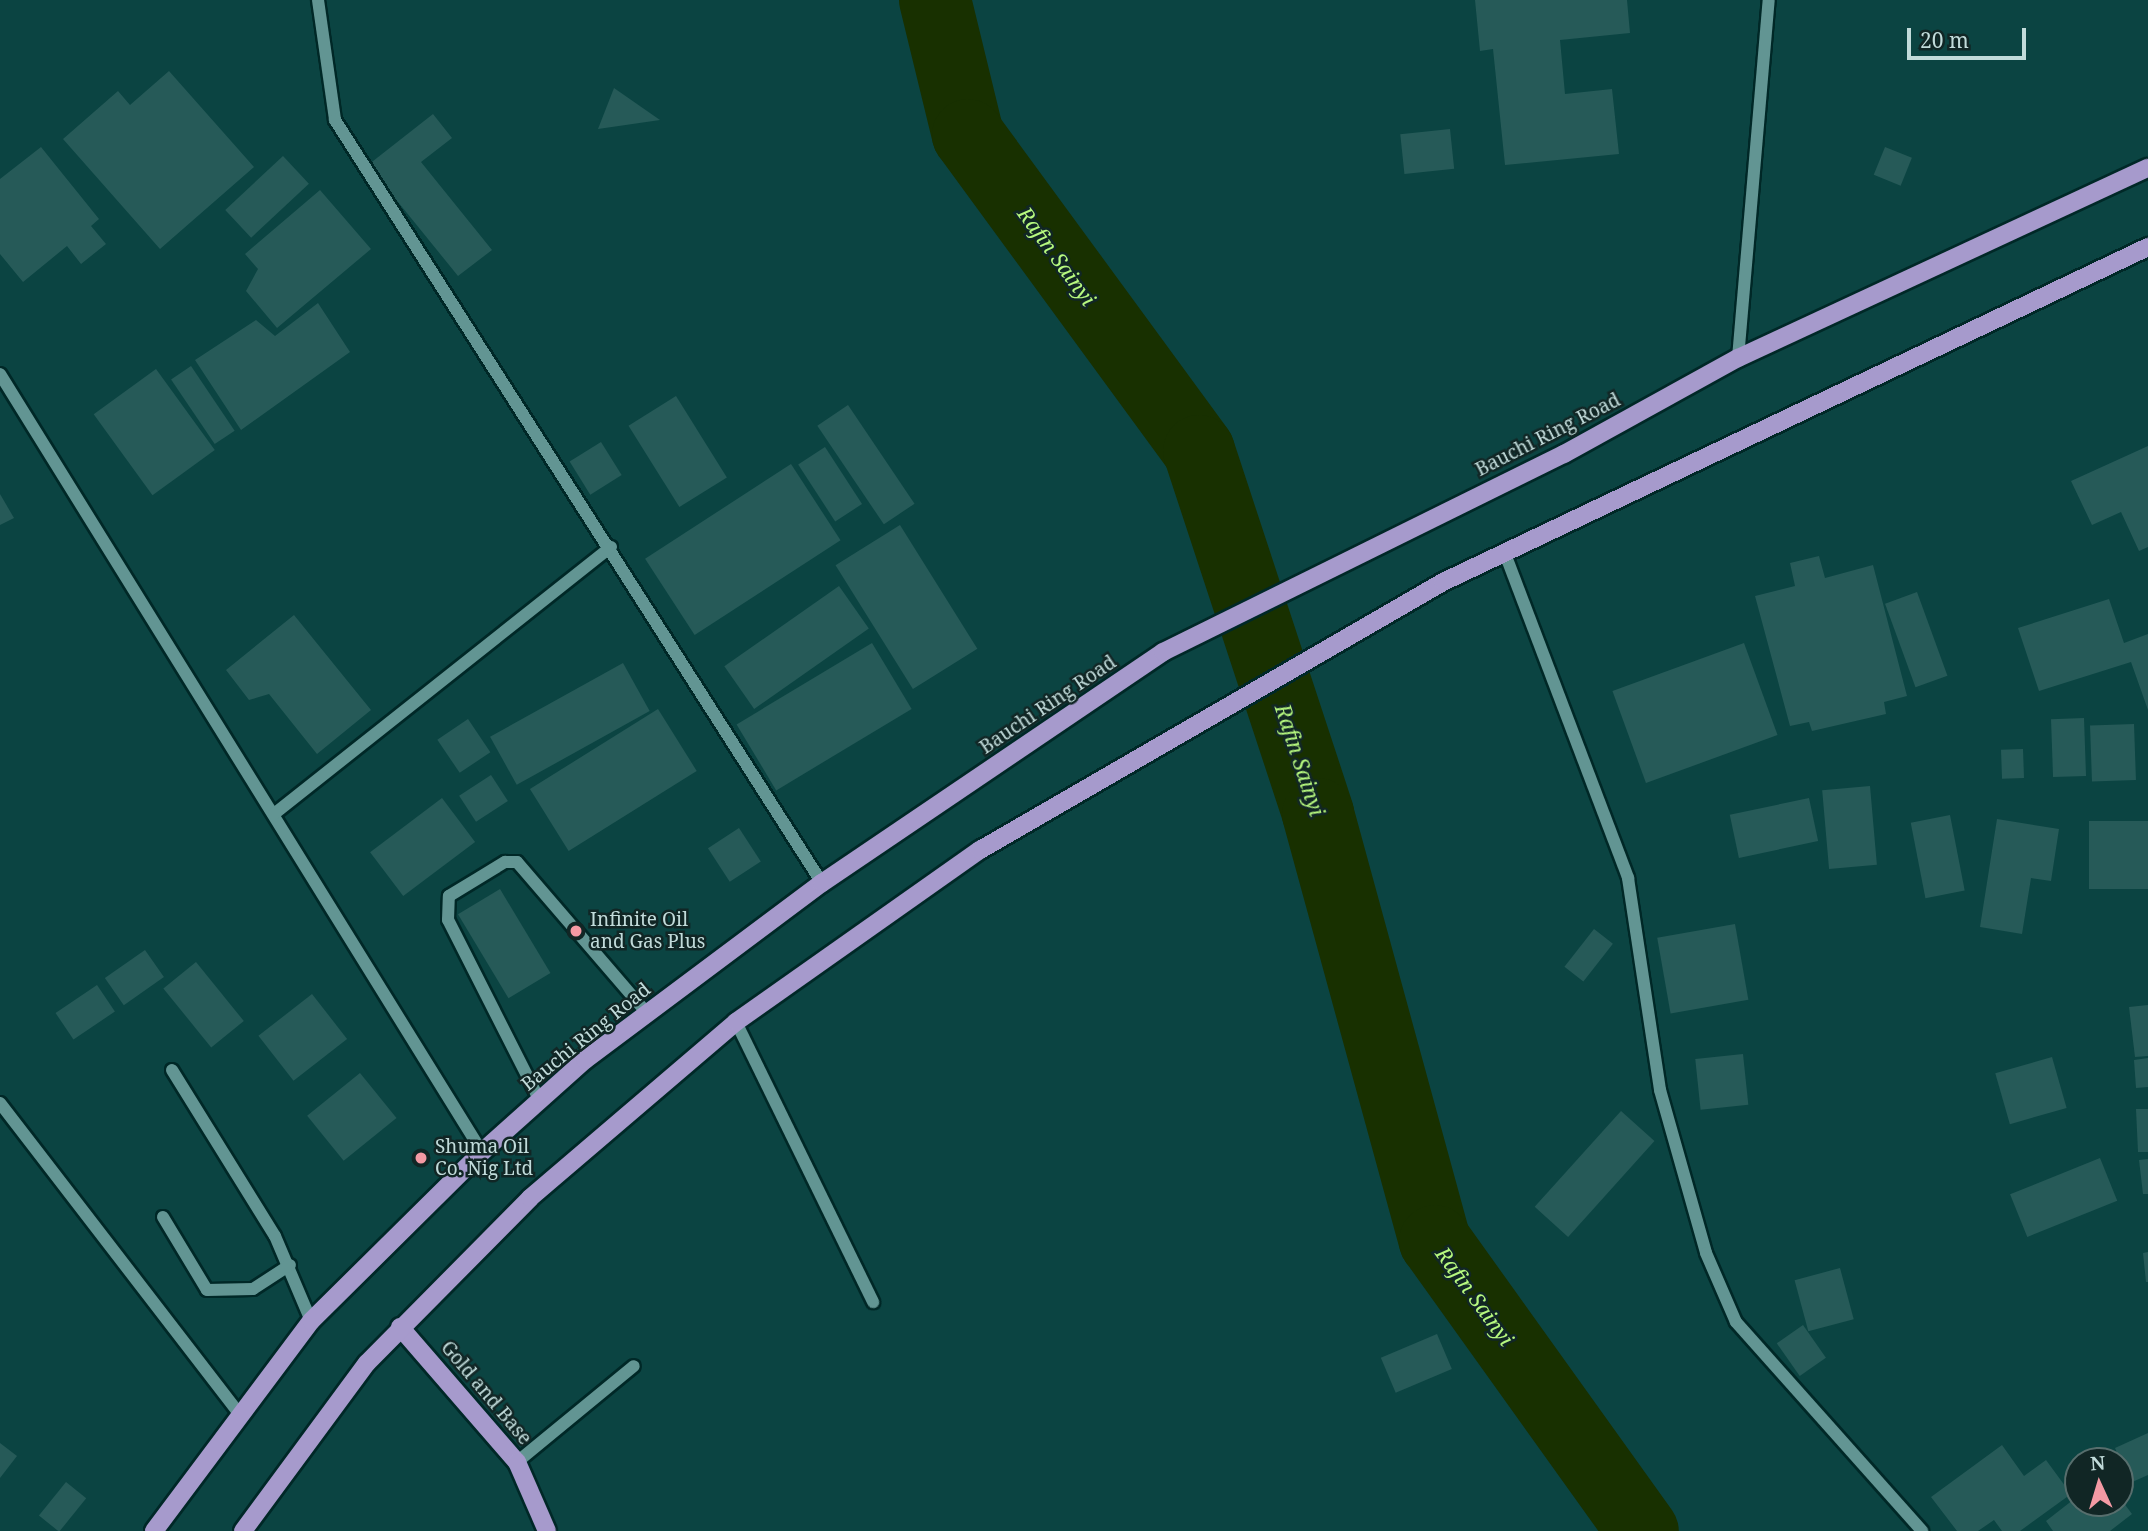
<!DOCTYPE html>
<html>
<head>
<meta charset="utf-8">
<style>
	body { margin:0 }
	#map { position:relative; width:2148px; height:1531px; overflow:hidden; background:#0b4442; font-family:"Noto Serif",serif }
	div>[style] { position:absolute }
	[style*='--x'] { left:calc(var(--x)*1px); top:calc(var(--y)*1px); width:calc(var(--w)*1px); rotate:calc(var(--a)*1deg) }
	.river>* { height:72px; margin:-36px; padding:0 36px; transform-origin:36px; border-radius:36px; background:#183000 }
	.building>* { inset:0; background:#265a58; transform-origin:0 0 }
	.roads { filter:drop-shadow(2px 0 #002827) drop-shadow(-2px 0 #002827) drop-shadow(0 2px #002827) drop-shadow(0 -2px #002827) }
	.minor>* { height:12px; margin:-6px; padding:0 6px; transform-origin:6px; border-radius:6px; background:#629593 }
	.major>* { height:18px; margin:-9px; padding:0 9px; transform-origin:9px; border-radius:9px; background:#a69acc }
	.dots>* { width:19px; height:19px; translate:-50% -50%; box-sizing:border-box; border:4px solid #112625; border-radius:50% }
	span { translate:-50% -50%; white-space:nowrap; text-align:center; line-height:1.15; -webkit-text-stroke:5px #112625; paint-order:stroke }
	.street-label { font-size:19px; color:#c1dbda }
	.poi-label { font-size:19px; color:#c1dbda }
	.left { translate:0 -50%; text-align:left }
	.water-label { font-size:21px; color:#b6f87f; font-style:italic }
	.north { position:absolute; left:2064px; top:1447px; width:70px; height:70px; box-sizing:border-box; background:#112625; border:2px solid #576e6d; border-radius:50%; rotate:356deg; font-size:19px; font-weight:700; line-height:28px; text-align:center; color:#c1dbda }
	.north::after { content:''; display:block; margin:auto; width:24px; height:32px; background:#f49aa4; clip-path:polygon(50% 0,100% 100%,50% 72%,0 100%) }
	.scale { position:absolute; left:1907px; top:28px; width:119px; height:32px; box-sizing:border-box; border:4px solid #c1dbda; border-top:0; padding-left:9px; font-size:21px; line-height:24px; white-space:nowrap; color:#c1dbda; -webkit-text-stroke:5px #112625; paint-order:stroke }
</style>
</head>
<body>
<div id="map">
	<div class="river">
		<i style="--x:935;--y:0;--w:139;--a:76.3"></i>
		<i style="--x:968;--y:135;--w:391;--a:53.8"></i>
		<i style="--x:1199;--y:451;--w:382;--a:71.8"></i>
		<i style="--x:1318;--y:814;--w:443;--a:74.7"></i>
		<i style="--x:1435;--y:1241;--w:357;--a:54.4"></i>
	</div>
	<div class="building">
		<i style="clip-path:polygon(1475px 0,1627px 0,1630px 33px,1560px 40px,1565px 94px,1612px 89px,1619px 154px,1505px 165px,1493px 49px,1480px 51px)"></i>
		<i style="clip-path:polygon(169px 71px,254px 167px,160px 249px,63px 139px,118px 91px,130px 105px)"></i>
		<i style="clip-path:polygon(614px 88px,660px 120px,598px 129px)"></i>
		<i style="clip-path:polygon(433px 114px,452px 138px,421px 162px,492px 250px,458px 276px,368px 165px)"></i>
		<i style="left:1450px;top:129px;width:40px;height:50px;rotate:84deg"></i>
		<i style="clip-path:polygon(41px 147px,99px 219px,91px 226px,106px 244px,81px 264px,67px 246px,23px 282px,0 254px,0 179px)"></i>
		<i style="left:1885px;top:147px;width:29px;height:30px;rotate:22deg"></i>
		<i style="left:283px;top:156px;width:38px;height:79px;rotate:47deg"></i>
		<i style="clip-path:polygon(320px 190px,371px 249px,277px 328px,246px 291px,258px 269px,245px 254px)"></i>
		<i style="clip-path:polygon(318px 303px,350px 352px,241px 430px,195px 360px,256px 320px,275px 336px)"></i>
		<i style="left:191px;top:366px;width:78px;height:24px;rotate:56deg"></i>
		<i style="left:156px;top:369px;width:100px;height:77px;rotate:54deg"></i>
		<i style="left:676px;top:396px;width:96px;height:56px;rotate:58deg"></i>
		<i style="left:848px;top:405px;width:119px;height:37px;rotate:56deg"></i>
		<i style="left:601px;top:442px;width:39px;height:37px;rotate:58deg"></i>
		<i style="clip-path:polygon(2148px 446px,2148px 547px,2139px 551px,2121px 512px,2092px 525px,2071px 481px)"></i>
		<i style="left:825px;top:447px;width:68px;height:32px;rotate:57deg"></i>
		<i style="left:791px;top:464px;width:91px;height:174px;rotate:57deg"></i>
		<i style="clip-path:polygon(0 494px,14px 518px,0 525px)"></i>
		<i style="left:900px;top:525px;width:146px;height:76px;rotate:58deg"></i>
		<i style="clip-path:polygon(1819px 556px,1825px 578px,1873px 565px,1907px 696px,1884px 702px,1886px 714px,1812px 731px,1809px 722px,1790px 726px,1755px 596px,1795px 586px,1790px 563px)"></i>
		<i style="left:839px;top:586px;width:52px;height:140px;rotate:55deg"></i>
		<i style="left:1917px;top:592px;width:89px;height:34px;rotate:70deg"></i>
		<i style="clip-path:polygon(2109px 599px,2124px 643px,2148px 634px,2148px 710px,2131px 662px,2039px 691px,2018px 628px)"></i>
		<i style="clip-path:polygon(294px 615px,371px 710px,317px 754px,269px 694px,249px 700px,226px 670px)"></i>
		<i style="left:872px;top:643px;width:77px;height:158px;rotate:59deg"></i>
		<i style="left:1744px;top:643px;width:98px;height:140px;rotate:70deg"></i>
		<i style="left:623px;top:663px;width:55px;height:152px;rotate:61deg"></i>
		<i style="left:658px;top:709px;width:73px;height:151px;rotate:58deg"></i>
		<i style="left:2084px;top:718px;width:58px;height:33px;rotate:88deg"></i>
		<i style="left:468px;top:719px;width:40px;height:37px;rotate:56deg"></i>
		<i style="left:2134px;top:724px;width:56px;height:44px;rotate:88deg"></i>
		<i style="left:2023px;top:749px;width:29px;height:22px;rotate:88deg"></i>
		<i style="left:491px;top:775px;width:31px;height:38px;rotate:57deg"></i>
		<i style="left:1870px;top:786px;width:79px;height:48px;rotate:85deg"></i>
		<i style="left:442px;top:798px;width:55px;height:90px;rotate:53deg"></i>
		<i style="left:1809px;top:798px;width:44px;height:81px;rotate:78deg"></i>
		<i style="left:1950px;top:815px;width:77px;height:40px;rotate:79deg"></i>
		<i style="clip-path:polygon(1997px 819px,2059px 829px,2051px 881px,2031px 878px,2022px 934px,1980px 927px)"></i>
		<i style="left:2148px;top:821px;width:68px;height:59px;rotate:90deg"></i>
		<i style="left:739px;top:828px;width:40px;height:37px;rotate:57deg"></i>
		<i style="left:500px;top:889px;width:98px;height:49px;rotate:59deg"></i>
		<i style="left:1735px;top:924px;width:77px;height:79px;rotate:80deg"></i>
		<i style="left:1594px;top:929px;width:24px;height:48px;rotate:38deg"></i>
		<i style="left:145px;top:950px;width:33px;height:49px;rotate:55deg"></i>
		<i style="left:196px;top:962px;width:76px;height:42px;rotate:51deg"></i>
		<i style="left:97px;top:985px;width:32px;height:50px;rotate:56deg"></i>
		<i style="left:312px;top:994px;width:57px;height:68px;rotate:52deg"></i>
		<i style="clip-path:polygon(2148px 1005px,2148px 1056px,2135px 1057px,2129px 1007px)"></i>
		<i style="left:1743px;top:1054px;width:51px;height:48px;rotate:84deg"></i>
		<i style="left:2052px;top:1057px;width:53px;height:59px;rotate:74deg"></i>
		<i style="clip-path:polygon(2148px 1058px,2148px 1087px,2136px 1088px,2134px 1060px)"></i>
		<i style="left:360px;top:1073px;width:58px;height:68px;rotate:51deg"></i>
		<i style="clip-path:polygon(2136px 1109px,2148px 1109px,2148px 1152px,2138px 1152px)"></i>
		<i style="left:1621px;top:1111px;width:45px;height:129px;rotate:42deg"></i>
		<i style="left:2100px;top:1158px;width:46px;height:97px;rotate:68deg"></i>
		<i style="clip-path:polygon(2148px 1159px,2148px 1194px,2143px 1194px,2139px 1160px)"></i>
		<i style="clip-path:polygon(2148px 1252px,2148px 1282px,2146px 1282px,2143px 1253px)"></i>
		<i style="left:1840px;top:1268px;width:53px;height:47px;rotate:75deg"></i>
		<i style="left:1803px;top:1325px;width:40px;height:32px;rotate:55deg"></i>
		<i style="left:1437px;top:1334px;width:38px;height:61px;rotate:67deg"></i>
		<i style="clip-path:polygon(2148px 1433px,2148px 1475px,2130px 1483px,2115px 1448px)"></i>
		<i style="clip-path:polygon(0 1443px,17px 1456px,0 1478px)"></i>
		<i style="clip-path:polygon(2002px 1445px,2024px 1476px,2046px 1460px,2071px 1494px,2020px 1531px,2002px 1531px,1994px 1520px,1978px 1531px,1957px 1531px,1931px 1497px)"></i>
		<i style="left:66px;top:1482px;width:26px;height:43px;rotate:39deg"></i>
		<i style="clip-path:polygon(2078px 1496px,2078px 1503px,2120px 1498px,2132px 1514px,2110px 1531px,2053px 1531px,2046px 1521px)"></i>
	</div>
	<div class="roads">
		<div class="minor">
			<i style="--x:318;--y:0;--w:121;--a:81.9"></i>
			<i style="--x:335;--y:120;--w:905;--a:57.45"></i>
			<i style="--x:1738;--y:358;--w:359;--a:-85.1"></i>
			<i style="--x:0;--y:374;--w:915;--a:58.22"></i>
			<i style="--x:1504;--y:551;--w:350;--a:69.2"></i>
			<i style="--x:1628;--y:878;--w:214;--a:81.4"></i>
			<i style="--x:1660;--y:1090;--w:169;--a:74.2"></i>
			<i style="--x:1706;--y:1253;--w:75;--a:66.5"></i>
			<i style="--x:1736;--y:1322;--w:280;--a:48.3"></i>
			<i style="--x:274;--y:814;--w:430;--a:-38.4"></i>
			<i style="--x:736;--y:1022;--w:312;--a:63.9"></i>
			<i style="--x:172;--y:1070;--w:195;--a:58.2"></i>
			<i style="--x:275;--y:1236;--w:92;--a:67"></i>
			<i style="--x:540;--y:1101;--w:203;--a:-116.9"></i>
			<i style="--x:448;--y:920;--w:24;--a:-88"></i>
			<i style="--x:449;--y:896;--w:66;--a:-31.3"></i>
			<i style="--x:505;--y:862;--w:12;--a:0"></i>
			<i style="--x:517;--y:862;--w:198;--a:49.3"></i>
			<i style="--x:0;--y:1103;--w:396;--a:52.4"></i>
			<i style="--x:163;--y:1217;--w:85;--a:58.9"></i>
			<i style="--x:207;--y:1290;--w:46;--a:-1.2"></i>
			<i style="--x:253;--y:1289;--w:44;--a:-33"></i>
			<i style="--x:517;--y:1462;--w:151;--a:-39.4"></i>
		</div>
		<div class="major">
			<i style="--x:400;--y:1327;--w:179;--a:49.1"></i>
			<i style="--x:517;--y:1462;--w:75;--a:66.5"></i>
			<i style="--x:154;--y:1531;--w:262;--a:-53.2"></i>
			<i style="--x:311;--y:1321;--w:240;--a:-44.7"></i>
			<i style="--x:482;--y:1152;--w:138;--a:-41.8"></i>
			<i style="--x:585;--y:1060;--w:296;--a:-36.8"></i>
			<i style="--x:822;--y:883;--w:412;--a:-34.1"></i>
			<i style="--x:1163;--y:652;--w:447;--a:-26.3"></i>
			<i style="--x:1564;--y:454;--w:199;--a:-28.9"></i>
			<i style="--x:1738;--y:358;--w:452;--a:-24.9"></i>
			<i style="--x:243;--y:1531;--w:209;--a:-53.6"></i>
			<i style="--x:367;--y:1363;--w:232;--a:-45.3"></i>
			<i style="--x:530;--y:1198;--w:271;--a:-40.5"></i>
			<i style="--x:736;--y:1022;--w:299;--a:-35.2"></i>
			<i style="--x:980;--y:850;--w:535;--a:-30.06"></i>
			<i style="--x:1443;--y:582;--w:781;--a:-25.42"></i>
		</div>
	</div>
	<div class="dots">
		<i style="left:576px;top:931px;background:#f49aa4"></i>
		<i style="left:421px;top:1158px;background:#f49aa4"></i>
	</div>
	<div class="street-label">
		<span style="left:1548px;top:435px;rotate:-27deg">Bauchi Ring Road</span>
		<span style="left:1048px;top:705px;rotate:-34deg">Bauchi Ring Road</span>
		<span style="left:586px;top:1037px;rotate:-39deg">Bauchi Ring Road</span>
		<span style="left:486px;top:1393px;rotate:50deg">Gold and Base</span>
	</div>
	<div class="poi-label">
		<span class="left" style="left:590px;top:931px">Infinite Oil<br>and Gas Plus</span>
		<span class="left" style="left:435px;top:1158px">Shuma Oil<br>Co. Nig Ltd</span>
	</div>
	<div class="water-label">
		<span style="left:1057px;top:256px;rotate:54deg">Rafin Sainyi</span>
		<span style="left:1300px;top:760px;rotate:72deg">Rafin Sainyi</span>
		<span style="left:1475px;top:1296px;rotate:54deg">Rafin Sainyi</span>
	</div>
	<div class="north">N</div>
	<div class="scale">20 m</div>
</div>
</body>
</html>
